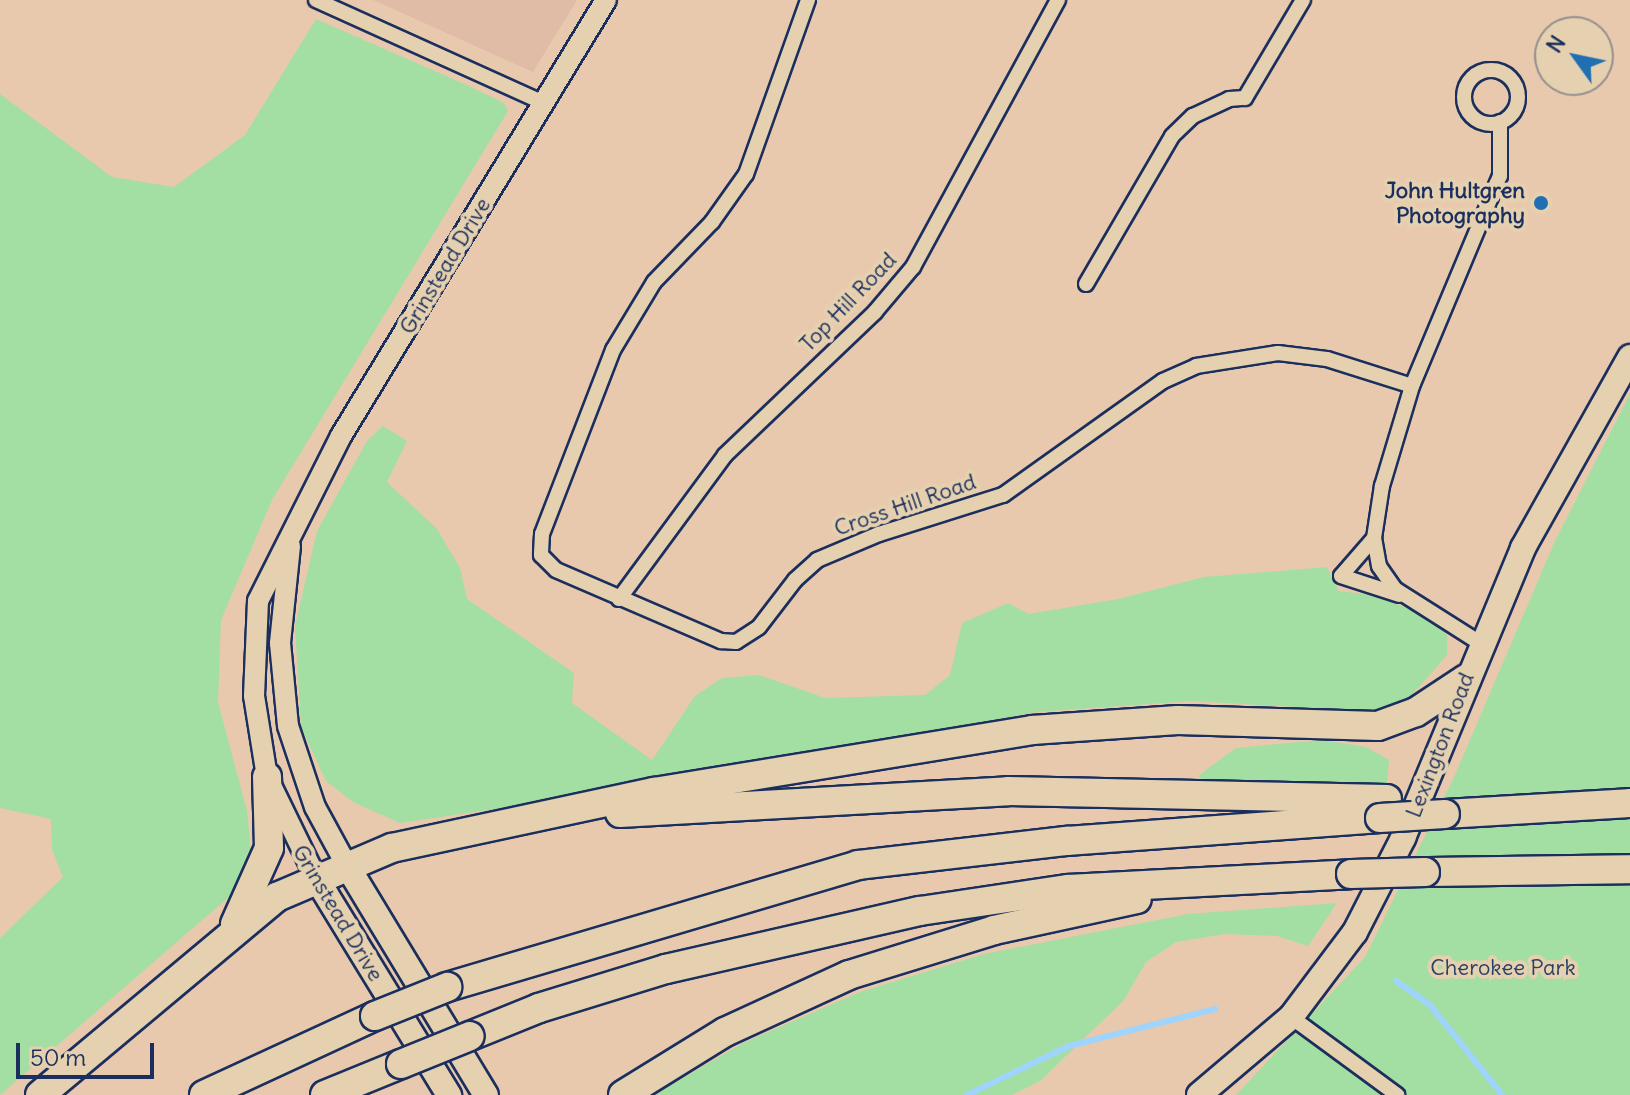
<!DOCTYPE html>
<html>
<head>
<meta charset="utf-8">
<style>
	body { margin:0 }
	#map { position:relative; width:1630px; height:1095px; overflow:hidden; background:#e9c9ad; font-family:Delius,sans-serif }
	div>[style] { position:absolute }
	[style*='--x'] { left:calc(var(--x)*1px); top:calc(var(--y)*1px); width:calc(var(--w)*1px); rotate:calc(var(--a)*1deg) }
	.built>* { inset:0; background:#e0bca7 }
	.green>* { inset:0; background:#a3dea3 }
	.stream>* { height:6px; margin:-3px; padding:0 3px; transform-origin:3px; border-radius:3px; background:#9fd4fd }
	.roads { filter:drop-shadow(2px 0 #1b2f5e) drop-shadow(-2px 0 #1b2f5e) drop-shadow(0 2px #1b2f5e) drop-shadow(0 -2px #1b2f5e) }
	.street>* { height:14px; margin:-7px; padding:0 7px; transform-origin:7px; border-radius:7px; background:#e5d0af }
	.street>.ring { margin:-7px; padding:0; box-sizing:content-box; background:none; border:14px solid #e5d0af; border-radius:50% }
	.secondary>* { height:20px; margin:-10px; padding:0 10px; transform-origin:10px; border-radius:10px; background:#e5d0af }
	.primary>* { height:24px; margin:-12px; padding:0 12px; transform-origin:12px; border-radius:12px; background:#e5d0af }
	.highway>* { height:28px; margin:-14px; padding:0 14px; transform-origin:14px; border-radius:14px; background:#e5d0af }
	.bridges { filter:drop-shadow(2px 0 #1b2f5e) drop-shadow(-2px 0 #1b2f5e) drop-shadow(0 2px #1b2f5e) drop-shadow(0 -2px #1b2f5e) }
	.highway-bridge>* { height:28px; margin:-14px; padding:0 14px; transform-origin:14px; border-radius:14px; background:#e5d0af }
	.dots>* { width:22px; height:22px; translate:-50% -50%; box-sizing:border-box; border:4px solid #e5d0af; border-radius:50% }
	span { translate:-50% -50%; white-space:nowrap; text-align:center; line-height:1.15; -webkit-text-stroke:8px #e5d0af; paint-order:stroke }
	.poi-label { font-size:22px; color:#1b2f5e; font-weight:700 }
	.right { translate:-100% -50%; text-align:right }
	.street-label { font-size:22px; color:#1b2f5e }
	.park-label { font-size:22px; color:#294065 }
	.north { position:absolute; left:1534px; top:16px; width:80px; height:80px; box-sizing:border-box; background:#e5d0af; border:2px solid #94908f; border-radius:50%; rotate:303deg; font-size:22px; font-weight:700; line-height:32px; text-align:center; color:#1b2f5e }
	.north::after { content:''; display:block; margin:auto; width:28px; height:36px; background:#1f6fb2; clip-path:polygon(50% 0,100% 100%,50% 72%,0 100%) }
	.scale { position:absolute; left:16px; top:1043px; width:138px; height:36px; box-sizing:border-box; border:4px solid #1b2f5e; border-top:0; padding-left:10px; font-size:24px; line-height:28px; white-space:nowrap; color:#1b2f5e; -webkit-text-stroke:6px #e5d0af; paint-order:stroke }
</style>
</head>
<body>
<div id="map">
	<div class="built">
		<i style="clip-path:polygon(373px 0,577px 0,533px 72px)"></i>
	</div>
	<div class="green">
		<i style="clip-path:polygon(316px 19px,469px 86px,504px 103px,508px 111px,272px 500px,221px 620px,218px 702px,247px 811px,251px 851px,230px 896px,0 1095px,0 938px,63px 877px,52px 850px,51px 819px,0 808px,0 94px,112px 177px,174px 187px,245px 135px)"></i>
		<i style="clip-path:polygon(1630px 394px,1630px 1095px,1236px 1095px,1365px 957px,1455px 775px,1555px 541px)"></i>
		<i style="clip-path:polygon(383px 426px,407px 441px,387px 482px,437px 529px,460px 568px,467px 599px,574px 673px,572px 703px,652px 760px,695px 696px,722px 678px,759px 675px,825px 698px,925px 695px,950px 675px,962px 623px,1008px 603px,1029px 614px,1118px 599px,1204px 577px,1327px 567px,1339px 591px,1377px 596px,1429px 617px,1447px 635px,1447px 655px,1405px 703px,1381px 712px,1192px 701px,1036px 712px,670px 783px,400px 823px,353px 802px,326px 781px,301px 727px,295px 626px,317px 531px,367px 441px)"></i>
		<i style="clip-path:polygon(1321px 740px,1366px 747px,1389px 760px,1387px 784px,1205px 781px,1198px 776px,1236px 748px)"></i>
		<i style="clip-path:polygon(1337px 903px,1308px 946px,1277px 936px,1225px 934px,1176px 942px,1146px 962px,1124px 1000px,1040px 1081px,1012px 1095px,654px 1095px,743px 1043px,860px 992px,984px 954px,1188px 914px)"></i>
	</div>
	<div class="stream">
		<i style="--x:1396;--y:981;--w:42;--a:35.2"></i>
		<i style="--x:1430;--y:1005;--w:115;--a:51.3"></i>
		<i style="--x:967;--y:1095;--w:113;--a:-25.7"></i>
		<i style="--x:1069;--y:1046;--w:151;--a:-14.2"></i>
	</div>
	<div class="roads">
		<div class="street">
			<i style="--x:316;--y:0;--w:250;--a:24.3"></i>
			<i style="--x:808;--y:0;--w:185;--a:109.6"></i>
			<i style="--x:746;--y:174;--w:59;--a:125.3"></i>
			<i style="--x:712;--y:222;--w:83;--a:134"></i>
			<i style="--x:654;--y:282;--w:79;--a:121.1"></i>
			<i style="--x:613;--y:350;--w:197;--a:111.1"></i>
			<i style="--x:542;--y:534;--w:21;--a:93"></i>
			<i style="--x:541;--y:555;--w:21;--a:45"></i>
			<i style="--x:556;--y:570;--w:180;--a:23.3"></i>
			<i style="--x:721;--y:641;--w:15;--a:4"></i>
			<i style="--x:736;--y:642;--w:27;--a:-33"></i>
			<i style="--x:759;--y:627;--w:59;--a:-52.5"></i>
			<i style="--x:795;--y:580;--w:30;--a:-42"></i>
			<i style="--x:817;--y:560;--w:67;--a:-22.8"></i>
			<i style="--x:879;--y:534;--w:130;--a:-17.5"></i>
			<i style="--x:1003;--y:495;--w:196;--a:-35.5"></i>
			<i style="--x:1163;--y:381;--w:36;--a:-24"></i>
			<i style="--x:1196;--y:366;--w:83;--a:-9"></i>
			<i style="--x:1278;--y:353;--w:49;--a:7"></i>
			<i style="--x:1327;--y:359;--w:89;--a:17.6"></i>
			<i class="ring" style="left:1464px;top:70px;width:40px;height:40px"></i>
			<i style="--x:1086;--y:284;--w:171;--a:-59.8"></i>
			<i style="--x:1172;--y:136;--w:29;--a:-44"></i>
			<i style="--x:1193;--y:116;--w:40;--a:-25"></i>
			<i style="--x:1229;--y:99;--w:16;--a:-4"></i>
			<i style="--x:1245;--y:98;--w:114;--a:-59.4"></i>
			<i style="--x:1374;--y:538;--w:50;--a:131"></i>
			<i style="--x:1341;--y:576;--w:61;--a:18.1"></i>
			<i style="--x:619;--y:599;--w:179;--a:-53.6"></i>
			<i style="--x:725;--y:455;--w:207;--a:-43.6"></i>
			<i style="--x:875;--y:312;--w:59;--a:-49.8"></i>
			<i style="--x:913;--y:267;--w:304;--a:-61.5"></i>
			<i style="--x:1480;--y:643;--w:101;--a:-147.6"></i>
			<i style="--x:1395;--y:589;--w:28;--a:-125"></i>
			<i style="--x:1379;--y:566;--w:28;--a:-100"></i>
			<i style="--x:1374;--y:538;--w:53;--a:-81.3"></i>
			<i style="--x:1382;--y:486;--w:104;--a:-73.3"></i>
			<i style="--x:1412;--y:386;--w:228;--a:-67.3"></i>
			<i style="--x:1500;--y:176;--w:54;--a:-90"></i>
			<i style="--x:1291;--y:1017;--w:132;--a:36.3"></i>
		</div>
		<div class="secondary">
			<i style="--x:290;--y:546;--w:98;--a:95.9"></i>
			<i style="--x:280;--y:643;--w:83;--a:84.5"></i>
			<i style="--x:288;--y:726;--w:85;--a:71.6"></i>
			<i style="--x:315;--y:807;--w:65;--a:61.5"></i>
			<i style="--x:316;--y:878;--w:112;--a:-115.9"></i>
			<i style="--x:267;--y:777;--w:82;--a:-99.1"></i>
			<i style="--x:254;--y:696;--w:95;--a:-87.6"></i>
			<i style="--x:258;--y:601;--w:185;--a:-63.3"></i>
			<i style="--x:341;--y:436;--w:510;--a:-58.71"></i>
		</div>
		<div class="primary">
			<i style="--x:346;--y:864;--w:270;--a:58.8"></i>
			<i style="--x:316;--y:878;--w:255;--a:58.5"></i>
			<i style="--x:1199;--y:1095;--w:121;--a:-40.3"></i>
			<i style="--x:1291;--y:1017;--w:106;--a:-53"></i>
			<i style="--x:1355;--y:932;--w:106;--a:-62.9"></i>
			<i style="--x:1403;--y:838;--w:314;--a:-67.5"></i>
			<i style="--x:1523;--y:548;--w:219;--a:-60.7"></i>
		</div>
		<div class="highway">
			<i style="--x:620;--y:813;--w:389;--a:-3.2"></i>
			<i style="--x:1008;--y:791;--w:379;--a:1.2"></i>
			<i style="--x:1445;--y:814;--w:185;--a:-3.4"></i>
			<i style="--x:1425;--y:872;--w:205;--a:-0.8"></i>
			<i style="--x:235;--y:924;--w:83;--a:-65.9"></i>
			<i style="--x:269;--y:848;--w:71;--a:-91.6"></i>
			<i style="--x:447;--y:987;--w:429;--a:-16.5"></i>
			<i style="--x:858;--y:865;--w:210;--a:-6.6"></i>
			<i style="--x:1067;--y:841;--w:314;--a:-4.2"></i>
			<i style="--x:470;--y:1036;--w:74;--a:-22.1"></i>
			<i style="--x:539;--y:1008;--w:133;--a:-17.1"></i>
			<i style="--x:666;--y:969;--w:261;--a:-12.9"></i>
			<i style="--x:920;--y:911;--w:150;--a:-8.5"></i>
			<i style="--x:1068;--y:889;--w:283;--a:-3"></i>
			<i style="--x:40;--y:1095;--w:309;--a:-39.9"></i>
			<i style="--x:277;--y:897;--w:125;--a:-23.1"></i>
			<i style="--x:392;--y:848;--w:268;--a:-12.1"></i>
			<i style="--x:654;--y:792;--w:383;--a:-9.3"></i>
			<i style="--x:1032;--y:730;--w:146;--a:-3.9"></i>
			<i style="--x:1178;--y:720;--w:200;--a:1.7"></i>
			<i style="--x:1378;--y:726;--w:40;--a:-20.2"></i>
			<i style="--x:1416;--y:712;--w:60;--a:-33.4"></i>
			<i style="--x:204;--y:1095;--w:188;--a:-24.8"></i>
			<i style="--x:325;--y:1095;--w:82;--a:-22.2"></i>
			<i style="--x:623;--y:1095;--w:120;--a:-31.7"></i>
			<i style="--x:725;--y:1032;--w:136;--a:-24.7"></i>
			<i style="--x:849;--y:975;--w:152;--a:-17.2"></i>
			<i style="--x:994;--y:930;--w:146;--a:-12.2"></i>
		</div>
	</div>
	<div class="bridges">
		<div class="highway-bridge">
			<i style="--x:1380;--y:818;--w:65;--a:-3.5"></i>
			<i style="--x:1351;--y:874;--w:74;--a:-1.5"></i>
			<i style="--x:375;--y:1016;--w:78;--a:-21.9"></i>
			<i style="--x:401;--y:1064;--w:74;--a:-22.1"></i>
		</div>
	</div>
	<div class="dots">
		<i style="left:1541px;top:203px;background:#1f6fb2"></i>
	</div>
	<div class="poi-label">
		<span class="right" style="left:1525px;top:203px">John Hultgren<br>Photography</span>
	</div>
	<div class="street-label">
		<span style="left:445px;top:266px;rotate:-59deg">Grinstead Drive</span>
		<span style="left:848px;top:302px;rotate:-46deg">Top Hill Road</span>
		<span style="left:905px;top:505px;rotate:-19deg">Cross Hill Road</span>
		<span style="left:1440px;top:745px;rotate:-69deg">Lexington Road</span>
		<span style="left:338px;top:913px;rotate:59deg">Grinstead Drive</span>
	</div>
	<div class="park-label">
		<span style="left:1503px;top:968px">Cherokee Park</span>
	</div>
	<div class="north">N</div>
	<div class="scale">50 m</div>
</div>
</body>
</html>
